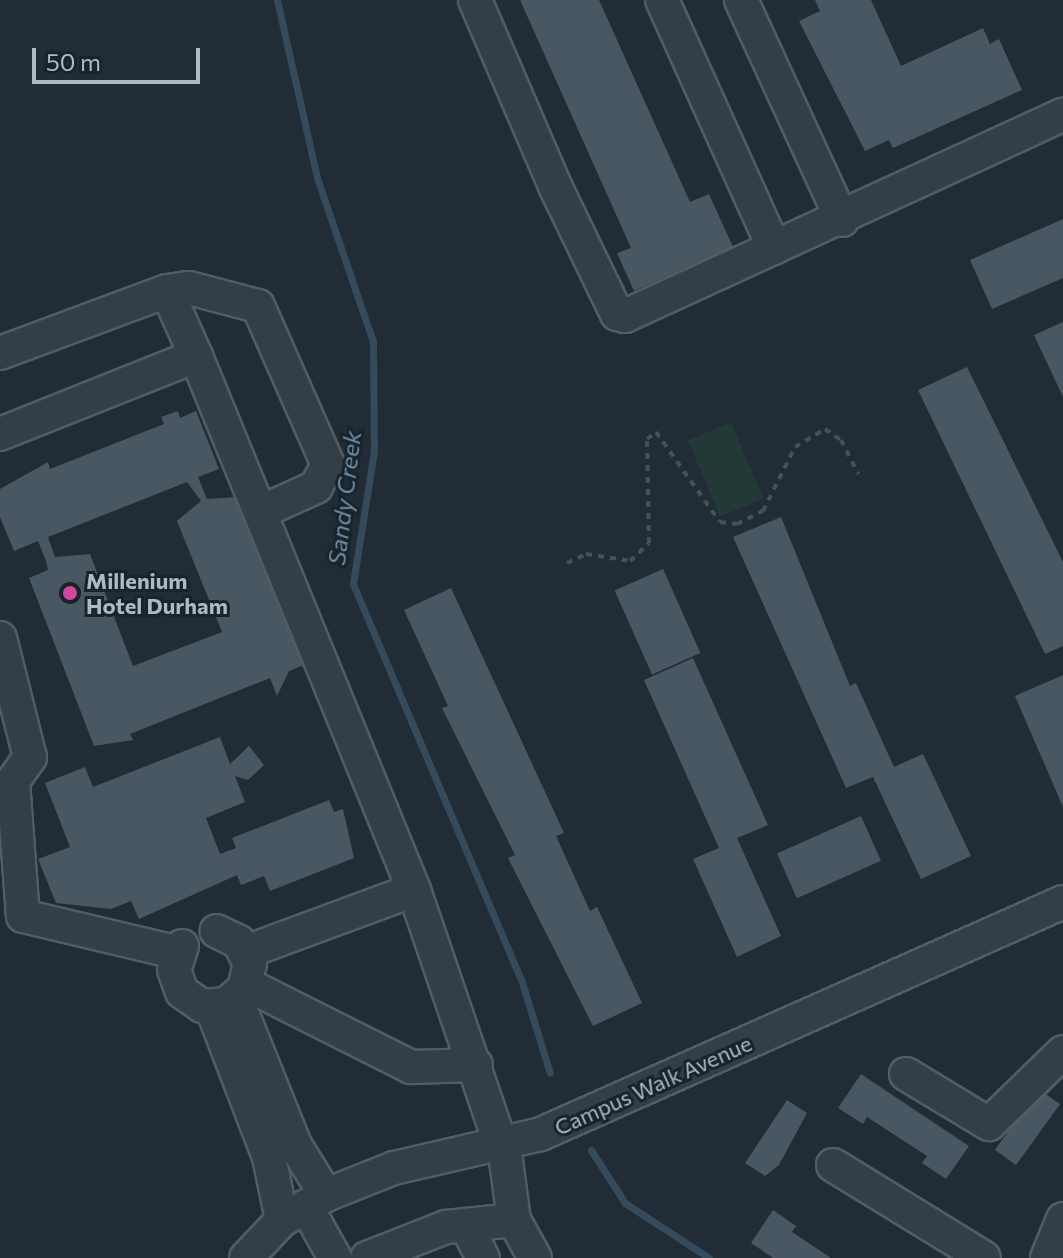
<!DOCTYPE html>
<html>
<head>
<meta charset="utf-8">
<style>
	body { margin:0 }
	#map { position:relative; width:1063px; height:1258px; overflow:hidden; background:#212c36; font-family:Commissioner,sans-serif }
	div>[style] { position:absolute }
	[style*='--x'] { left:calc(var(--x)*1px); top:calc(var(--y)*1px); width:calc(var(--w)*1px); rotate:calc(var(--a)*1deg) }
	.green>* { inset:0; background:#233938; transform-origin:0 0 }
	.stream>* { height:7px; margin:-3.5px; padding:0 3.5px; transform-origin:3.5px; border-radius:3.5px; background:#354b5d }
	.building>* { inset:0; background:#495762; transform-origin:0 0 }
	.path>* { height:4px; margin-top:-2px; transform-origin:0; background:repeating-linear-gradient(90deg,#405454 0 6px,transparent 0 12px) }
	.roads { filter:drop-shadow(2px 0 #515c64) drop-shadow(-2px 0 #515c64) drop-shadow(0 2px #515c64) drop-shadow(0 -2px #515c64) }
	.minor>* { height:32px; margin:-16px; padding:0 16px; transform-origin:16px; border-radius:16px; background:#343e47 }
	.dots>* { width:22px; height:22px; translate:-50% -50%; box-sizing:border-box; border:4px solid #19232b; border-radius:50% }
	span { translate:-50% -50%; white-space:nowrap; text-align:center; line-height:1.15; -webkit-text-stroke:6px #19232b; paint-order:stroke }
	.poi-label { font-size:22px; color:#aeb9c3; font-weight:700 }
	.left { translate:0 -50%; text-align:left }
	.street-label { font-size:22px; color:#aeb9c3 }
	.water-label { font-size:24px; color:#708ea7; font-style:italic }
	.scale { position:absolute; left:32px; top:48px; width:168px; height:36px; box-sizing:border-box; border:4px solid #aeb9c3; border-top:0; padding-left:10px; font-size:24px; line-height:28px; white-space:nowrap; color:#aeb9c3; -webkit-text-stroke:6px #19232b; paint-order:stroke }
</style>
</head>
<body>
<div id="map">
	<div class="green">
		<i style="left:731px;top:422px;width:83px;height:47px;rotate:67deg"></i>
	</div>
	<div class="stream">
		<i style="--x:277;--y:0;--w:182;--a:77.3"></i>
		<i style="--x:317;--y:178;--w:173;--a:71.1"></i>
		<i style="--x:373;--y:342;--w:109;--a:89.5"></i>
		<i style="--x:374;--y:451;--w:135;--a:99"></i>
		<i style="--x:353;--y:584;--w:429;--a:67"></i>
		<i style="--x:521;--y:979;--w:98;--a:72.9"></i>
		<i style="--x:591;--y:1150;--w:63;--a:57.3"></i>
		<i style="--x:625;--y:1203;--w:100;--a:33.2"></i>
	</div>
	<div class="building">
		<i style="clip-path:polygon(520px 0,599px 0,690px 202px,709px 194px,733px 247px,634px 291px,617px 253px,631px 248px)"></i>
		<i style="clip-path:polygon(815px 0,871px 0,901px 66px,983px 28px,990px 44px,999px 39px,1022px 90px,893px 148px,889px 140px,865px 151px,799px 21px,820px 11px)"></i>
		<i style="clip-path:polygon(1063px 219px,1063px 278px,992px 309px,970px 260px)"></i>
		<i style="clip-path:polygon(1063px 322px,1063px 397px,1034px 335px)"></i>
		<i style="clip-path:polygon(967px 367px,1063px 562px,1063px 646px,1045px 654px,918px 390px)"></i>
		<i style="clip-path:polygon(evenodd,178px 411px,180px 418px,196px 411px,219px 469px,198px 477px,207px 499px,236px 497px,304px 665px,289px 671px,277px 696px,270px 678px,130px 734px,133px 740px,94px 746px,29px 578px,48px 570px,46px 561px,38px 541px,14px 551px,0 517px,0 489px,48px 462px,50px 469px,164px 424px,161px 417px,178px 411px,187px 482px,201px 501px,177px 521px,222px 632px,133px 666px,90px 554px,55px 557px,48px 537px,187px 482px)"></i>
		<i style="clip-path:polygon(781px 517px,850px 686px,856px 683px,894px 767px,923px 754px,971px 856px,921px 879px,873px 777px,846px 788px,733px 537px)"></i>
		<i style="left:663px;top:569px;width:92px;height:53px;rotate:66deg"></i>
		<i style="clip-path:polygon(451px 588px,564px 833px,556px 836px,590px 911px,597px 907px,642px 1003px,593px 1026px,508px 858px,515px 855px,442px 708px,448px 706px,404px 610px)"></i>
		<i style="clip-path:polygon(693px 658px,768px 825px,737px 838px,781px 936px,737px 957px,693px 859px,719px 848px,644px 680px)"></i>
		<i style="clip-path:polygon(1063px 675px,1063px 807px,1015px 696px)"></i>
		<i style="clip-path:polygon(220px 737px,230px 764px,249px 746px,264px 765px,248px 780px,235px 776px,245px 802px,206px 818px,220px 854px,236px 848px,232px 838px,329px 800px,334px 812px,343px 809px,354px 858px,270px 891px,264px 876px,241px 885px,237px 875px,139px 919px,131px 901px,111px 909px,56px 903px,38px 859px,70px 847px,45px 783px,85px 767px,93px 787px)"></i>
		<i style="left:861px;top:816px;width:49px;height:92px;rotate:66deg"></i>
		<i style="clip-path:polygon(861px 1074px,969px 1146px,946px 1179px,922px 1163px,927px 1156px,867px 1117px,863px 1124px,838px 1108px)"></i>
		<i style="left:1039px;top:1089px;width:26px;height:75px;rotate:36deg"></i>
		<i style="clip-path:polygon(787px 1100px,807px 1113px,779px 1165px,765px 1176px,745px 1163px)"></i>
		<i style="clip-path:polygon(773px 1210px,796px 1226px,792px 1232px,831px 1258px,773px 1258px,751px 1243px)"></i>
	</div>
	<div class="path">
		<i style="--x:567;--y:563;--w:21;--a:-25"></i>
		<i style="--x:586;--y:554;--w:45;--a:9"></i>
		<i style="--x:630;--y:561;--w:26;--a:-43"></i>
		<i style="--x:649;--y:543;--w:104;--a:-91.1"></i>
		<i style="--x:647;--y:439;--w:11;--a:-38"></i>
		<i style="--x:656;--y:432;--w:110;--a:54.6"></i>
		<i style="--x:720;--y:522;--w:17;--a:7"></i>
		<i style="--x:737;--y:524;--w:29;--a:-27"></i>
		<i style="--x:763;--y:511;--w:72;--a:-63.4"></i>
		<i style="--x:795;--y:447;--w:35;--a:-31"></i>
		<i style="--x:825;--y:429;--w:19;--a:35"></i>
		<i style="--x:841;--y:440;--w:38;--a:63"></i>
	</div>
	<div class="roads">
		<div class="minor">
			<i style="--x:475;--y:0;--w:202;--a:66.7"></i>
			<i style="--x:555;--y:186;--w:142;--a:64.2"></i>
			<i style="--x:617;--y:314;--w:8;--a:14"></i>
			<i style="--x:625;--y:316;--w:482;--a:-24.7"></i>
			<i style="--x:662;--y:0;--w:272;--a:65.7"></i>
			<i style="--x:741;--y:0;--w:242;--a:65.3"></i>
			<i style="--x:167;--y:291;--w:71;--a:66"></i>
			<i style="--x:0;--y:353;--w:178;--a:-20.4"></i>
			<i style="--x:167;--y:291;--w:22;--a:-8"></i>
			<i style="--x:189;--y:288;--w:71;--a:14.6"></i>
			<i style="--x:258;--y:306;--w:174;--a:66.2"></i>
			<i style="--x:328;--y:465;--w:25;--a:119"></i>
			<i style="--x:316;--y:487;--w:60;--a:155.6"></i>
			<i style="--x:0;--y:434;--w:211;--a:-21.7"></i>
			<i style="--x:196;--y:356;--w:577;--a:67.79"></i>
			<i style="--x:414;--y:890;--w:286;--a:71.2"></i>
			<i style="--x:506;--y:1161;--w:60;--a:82.3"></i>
			<i style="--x:514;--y:1220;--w:68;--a:174.1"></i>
			<i style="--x:446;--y:1227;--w:85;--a:158.6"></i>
			<i style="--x:0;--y:638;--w:123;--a:75.9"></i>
			<i style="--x:30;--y:757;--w:29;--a:125"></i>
			<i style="--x:13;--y:781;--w:135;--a:85.8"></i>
			<i style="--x:23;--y:916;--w:160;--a:13.3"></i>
			<i style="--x:182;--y:946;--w:25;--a:108"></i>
			<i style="--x:174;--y:970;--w:23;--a:70"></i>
			<i style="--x:182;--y:992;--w:24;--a:35"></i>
			<i style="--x:202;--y:1006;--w:24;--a:-5"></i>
			<i style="--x:226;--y:1004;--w:23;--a:-40"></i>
			<i style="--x:244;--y:989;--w:26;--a:-77"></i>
			<i style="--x:250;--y:964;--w:25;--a:-117"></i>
			<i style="--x:239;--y:942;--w:25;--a:-154"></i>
			<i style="--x:246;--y:952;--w:179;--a:-20.3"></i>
			<i style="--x:246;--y:984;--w:185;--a:26.7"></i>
			<i style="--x:411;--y:1067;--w:65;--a:-1.8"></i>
			<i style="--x:236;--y:998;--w:158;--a:68.1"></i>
			<i style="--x:295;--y:1145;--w:59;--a:58.2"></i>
			<i style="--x:211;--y:1006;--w:162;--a:69"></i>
			<i style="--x:269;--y:1157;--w:64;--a:78.3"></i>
			<i style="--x:906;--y:1074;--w:97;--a:31.1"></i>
			<i style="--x:989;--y:1124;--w:103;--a:-44.2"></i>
			<i style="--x:833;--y:1165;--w:177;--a:31.6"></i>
			<i style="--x:306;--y:1206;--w:60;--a:60.9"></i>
			<i style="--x:514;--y:1220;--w:43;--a:61.1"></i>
			<i style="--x:467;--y:1227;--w:35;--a:63"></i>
			<i style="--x:246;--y:1258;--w:52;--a:-46.5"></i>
			<i style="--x:282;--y:1220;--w:51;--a:-29.6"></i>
			<i style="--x:326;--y:1195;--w:73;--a:-21.7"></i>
			<i style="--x:394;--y:1168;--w:151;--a:-13"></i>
			<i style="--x:541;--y:1134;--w:571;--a:-23.96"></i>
			<i style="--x:1047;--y:1258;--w:42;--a:-67.7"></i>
		</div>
	</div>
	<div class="dots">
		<i style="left:70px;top:593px;background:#d1479c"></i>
	</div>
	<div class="poi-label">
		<span class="left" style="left:86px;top:593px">Millenium<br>Hotel Durham</span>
	</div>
	<div class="street-label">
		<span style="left:653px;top:1085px;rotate:-24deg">Campus Walk Avenue</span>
	</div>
	<div class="water-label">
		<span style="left:344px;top:498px;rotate:-83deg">Sandy Creek</span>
	</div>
	<div class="scale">50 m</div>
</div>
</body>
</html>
